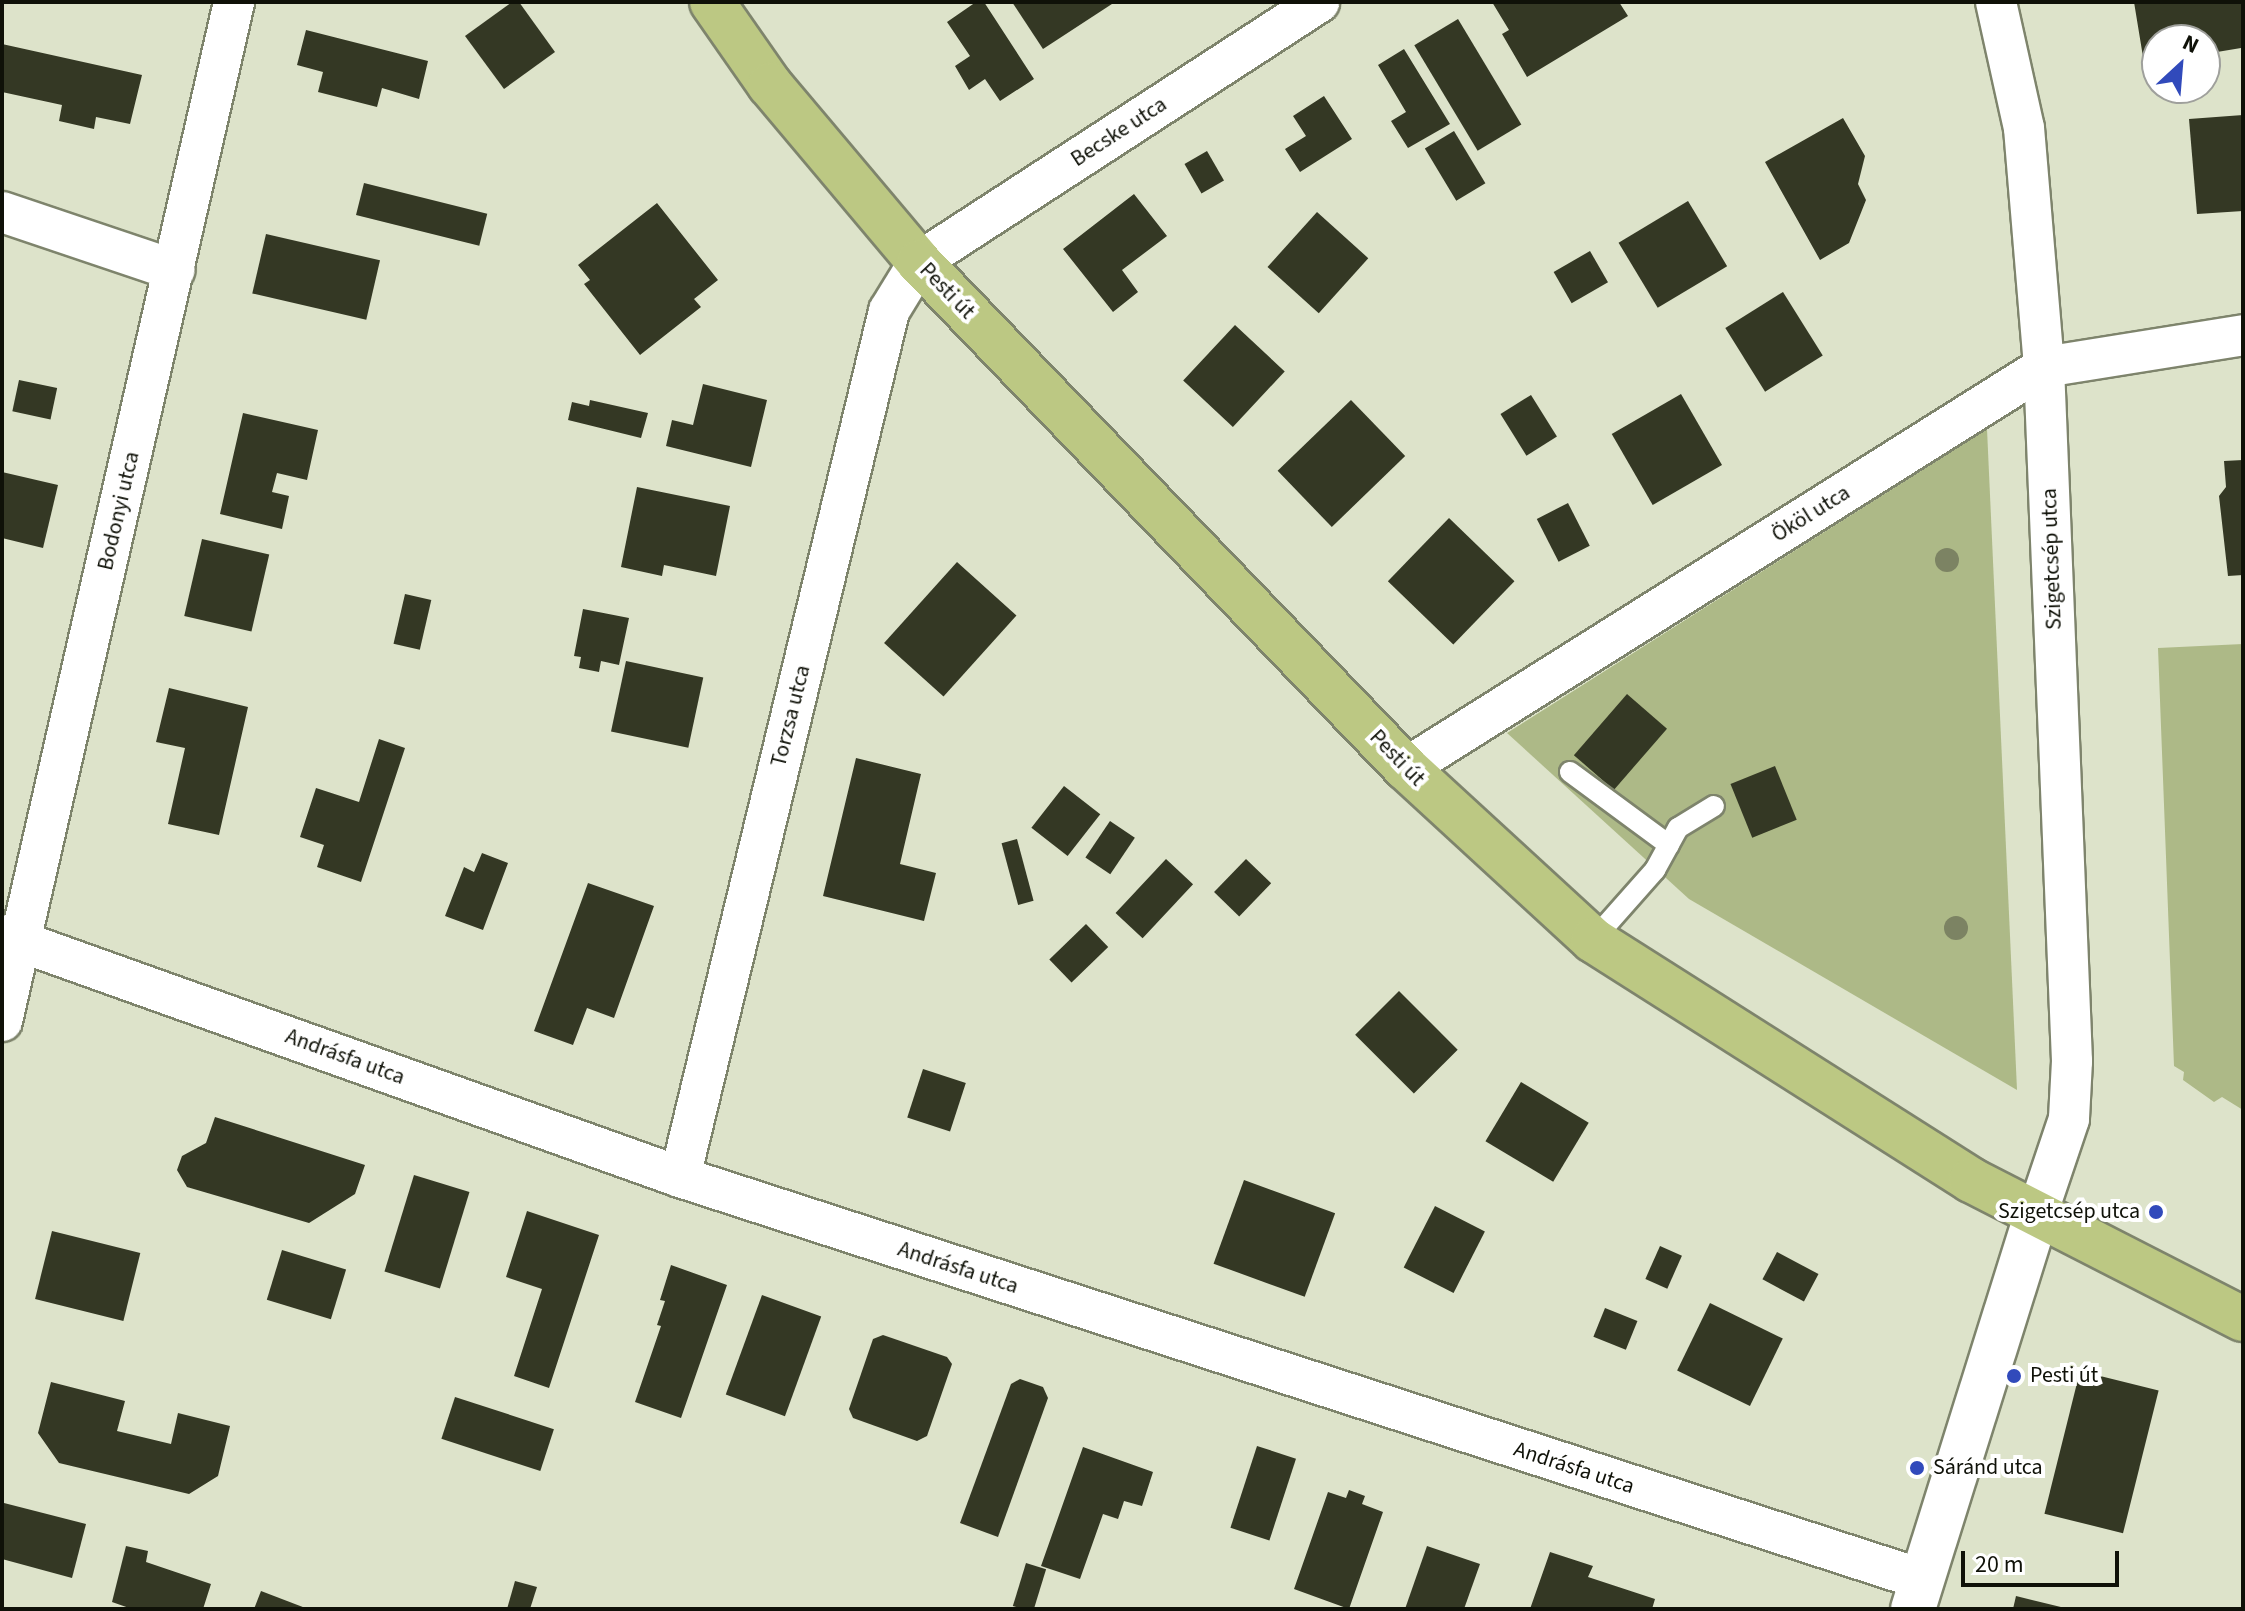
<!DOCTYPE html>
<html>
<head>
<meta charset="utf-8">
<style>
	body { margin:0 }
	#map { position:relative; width:2245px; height:1611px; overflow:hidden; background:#dde3ca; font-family:"Source Sans 3",sans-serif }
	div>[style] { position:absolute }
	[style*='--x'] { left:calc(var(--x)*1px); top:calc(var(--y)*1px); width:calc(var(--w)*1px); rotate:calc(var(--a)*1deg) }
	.green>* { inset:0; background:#adb987 }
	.building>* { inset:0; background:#343824; transform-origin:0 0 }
	.roads { filter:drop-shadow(2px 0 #7e846c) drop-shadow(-2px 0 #7e846c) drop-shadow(0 2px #7e846c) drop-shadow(0 -2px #7e846c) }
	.service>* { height:20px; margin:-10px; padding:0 10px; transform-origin:10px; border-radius:10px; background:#fff }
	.minor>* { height:40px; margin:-20px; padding:0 20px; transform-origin:20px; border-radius:20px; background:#fff }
	.tertiary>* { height:44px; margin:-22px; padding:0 22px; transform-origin:22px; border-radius:22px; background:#fff }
	.primary>* { height:44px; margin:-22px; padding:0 22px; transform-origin:22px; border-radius:22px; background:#bcc883 }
	.trees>* { width:24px; height:24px; margin:-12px; border-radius:50%; background:#7c8363 }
	.dots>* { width:22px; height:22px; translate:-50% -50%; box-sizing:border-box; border:4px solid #fff; border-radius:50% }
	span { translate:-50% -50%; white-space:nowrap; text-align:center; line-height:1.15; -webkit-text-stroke:8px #fff; paint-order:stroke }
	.street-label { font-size:22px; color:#0f1108 }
	.poi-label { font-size:22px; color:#0f1108 }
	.right { translate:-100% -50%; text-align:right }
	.left { translate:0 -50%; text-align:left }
	.frame { position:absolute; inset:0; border:4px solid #0f1108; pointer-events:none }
	.north { position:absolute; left:2141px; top:24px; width:80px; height:80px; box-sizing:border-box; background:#fff; border:2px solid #9fa09c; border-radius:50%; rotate:26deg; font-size:22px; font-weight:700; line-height:32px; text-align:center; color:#0f1108 }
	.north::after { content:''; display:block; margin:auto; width:28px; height:36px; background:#314abb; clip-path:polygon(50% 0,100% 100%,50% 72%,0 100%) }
	.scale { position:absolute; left:1961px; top:1551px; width:158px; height:36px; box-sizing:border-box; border:4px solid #0f1108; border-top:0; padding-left:10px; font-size:24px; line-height:28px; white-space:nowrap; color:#0f1108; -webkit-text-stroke:6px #fff; paint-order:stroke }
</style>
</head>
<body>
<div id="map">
	<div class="green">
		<i style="clip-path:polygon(1987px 429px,2017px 1090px,1689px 899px,1507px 733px)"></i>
		<i style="clip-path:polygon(2243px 644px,2243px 1110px,2222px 1097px,2214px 1102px,2183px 1080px,2184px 1072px,2174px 1066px,2158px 648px)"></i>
	</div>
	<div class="building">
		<i style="clip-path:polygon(512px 2px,519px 2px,555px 52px,504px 89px,465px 36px)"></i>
		<i style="clip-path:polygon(976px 2px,984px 2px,1034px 79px,1000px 101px,985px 79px,969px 90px,955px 66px,970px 56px,947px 22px)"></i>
		<i style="clip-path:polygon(1012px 2px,1115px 2px,1043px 49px)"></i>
		<i style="clip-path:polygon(1492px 2px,1619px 2px,1628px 16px,1527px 77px,1502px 34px,1509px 30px)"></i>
		<i style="clip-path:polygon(2134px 2px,2243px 2px,2241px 48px,2205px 54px,2205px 40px,2157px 40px,2157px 61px,2144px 63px)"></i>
		<i style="left:1458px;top:19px;width:123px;height:51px;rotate:59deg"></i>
		<i style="clip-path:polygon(306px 30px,428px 61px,419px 99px,382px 88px,377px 107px,318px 92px,323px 72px,297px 65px)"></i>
		<i style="clip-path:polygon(2px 44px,142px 75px,130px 124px,96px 117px,94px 129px,59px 121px,62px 105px,2px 92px)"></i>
		<i style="clip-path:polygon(1404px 49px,1450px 124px,1408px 148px,1391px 121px,1406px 112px,1378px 65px)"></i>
		<i style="clip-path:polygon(1324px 96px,1352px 139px,1300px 172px,1285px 149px,1306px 136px,1293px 116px)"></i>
		<i style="clip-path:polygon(2243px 115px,2243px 211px,2197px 214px,2189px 119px)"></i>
		<i style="clip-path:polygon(1843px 118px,1865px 156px,1858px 184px,1866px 200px,1849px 243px,1820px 260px,1765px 162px)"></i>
		<i style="left:1454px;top:131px;width:61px;height:34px;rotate:59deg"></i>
		<i style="left:1207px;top:151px;width:34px;height:26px;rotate:60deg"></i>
		<i style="left:364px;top:183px;width:127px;height:33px;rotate:14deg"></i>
		<i style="clip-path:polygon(1134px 194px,1167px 236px,1122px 270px,1138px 292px,1113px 312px,1063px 249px)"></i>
		<i style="left:1688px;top:201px;width:76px;height:81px;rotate:59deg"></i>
		<i style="clip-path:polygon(657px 203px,718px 280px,694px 299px,701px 307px,640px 355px,584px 284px,590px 280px,578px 265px)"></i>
		<i style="left:1317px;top:212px;width:69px;height:74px;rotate:42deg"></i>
		<i style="left:266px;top:234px;width:117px;height:61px;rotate:13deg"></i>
		<i style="left:1590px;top:251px;width:36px;height:42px;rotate:60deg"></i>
		<i style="left:1783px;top:292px;width:75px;height:68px;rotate:58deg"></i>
		<i style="left:1235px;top:325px;width:68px;height:76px;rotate:43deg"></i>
		<i style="left:19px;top:380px;width:39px;height:32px;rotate:12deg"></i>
		<i style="clip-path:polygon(703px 384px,767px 400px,751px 467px,666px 446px,672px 420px,693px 425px)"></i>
		<i style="left:1681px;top:394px;width:82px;height:80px;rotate:60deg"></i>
		<i style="left:1531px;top:395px;width:49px;height:36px;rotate:58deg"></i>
		<i style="clip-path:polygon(590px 400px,648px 413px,641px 438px,568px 420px,572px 402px,589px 406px)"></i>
		<i style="left:1351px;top:400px;width:78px;height:102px;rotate:46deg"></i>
		<i style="clip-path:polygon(243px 413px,318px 430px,307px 480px,277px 473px,272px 492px,289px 496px,282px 529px,220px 514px)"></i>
		<i style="clip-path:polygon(2243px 460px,2243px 575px,2228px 576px,2219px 496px,2226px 487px,2224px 461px)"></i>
		<i style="clip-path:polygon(2px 472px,58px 485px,43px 548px,2px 538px)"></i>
		<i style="clip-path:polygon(637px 487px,730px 506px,716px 576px,664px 565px,662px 576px,621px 567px)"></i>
		<i style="left:1568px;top:503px;width:48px;height:35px;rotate:63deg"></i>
		<i style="left:1449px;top:518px;width:91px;height:88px;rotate:44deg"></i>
		<i style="left:202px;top:539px;width:69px;height:79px;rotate:13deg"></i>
		<i style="left:957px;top:562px;width:80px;height:109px;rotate:42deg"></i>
		<i style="left:405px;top:594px;width:27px;height:51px;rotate:13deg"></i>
		<i style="clip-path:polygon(583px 609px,629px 618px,619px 665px,601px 661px,599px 672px,579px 668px,581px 657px,574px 656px)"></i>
		<i style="left:626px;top:661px;width:79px;height:72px;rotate:12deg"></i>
		<i style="clip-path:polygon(169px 688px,248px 707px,219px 835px,168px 824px,185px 748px,156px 742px)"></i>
		<i style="left:1627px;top:694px;width:53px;height:81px;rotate:41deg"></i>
		<i style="clip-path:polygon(379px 739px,405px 748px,361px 882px,317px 867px,324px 845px,300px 837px,316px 788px,359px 802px)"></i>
		<i style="clip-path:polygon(856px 758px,921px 774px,900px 864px,936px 873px,924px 921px,823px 896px)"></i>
		<i style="left:1775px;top:766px;width:58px;height:48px;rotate:68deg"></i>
		<i style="left:1064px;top:786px;width:46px;height:53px;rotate:38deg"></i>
		<i style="left:1110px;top:821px;width:30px;height:44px;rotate:34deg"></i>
		<i style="left:1017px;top:839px;width:64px;height:16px;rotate:75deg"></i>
		<i style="clip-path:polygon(482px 853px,508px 863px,483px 930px,445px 916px,464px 867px,474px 872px)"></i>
		<i style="left:1166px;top:859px;width:37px;height:74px;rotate:43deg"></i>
		<i style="left:1246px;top:859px;width:35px;height:46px;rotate:44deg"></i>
		<i style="clip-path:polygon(588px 883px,654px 906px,614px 1018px,587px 1008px,573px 1045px,534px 1031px)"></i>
		<i style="left:1086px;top:924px;width:32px;height:51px;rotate:46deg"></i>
		<i style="left:1399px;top:991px;width:83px;height:62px;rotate:45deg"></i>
		<i style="left:923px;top:1069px;width:45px;height:51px;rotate:18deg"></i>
		<i style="left:1521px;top:1082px;width:79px;height:69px;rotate:31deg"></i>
		<i style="clip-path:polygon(215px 1117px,365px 1165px,355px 1194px,309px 1223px,187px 1187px,177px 1170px,182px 1156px,206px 1143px)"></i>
		<i style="left:414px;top:1175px;width:58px;height:101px;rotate:17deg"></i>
		<i style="left:1244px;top:1180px;width:97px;height:89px;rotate:20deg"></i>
		<i style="left:1435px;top:1206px;width:56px;height:69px;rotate:27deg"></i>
		<i style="clip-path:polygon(527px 1211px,599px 1235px,549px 1388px,514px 1376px,542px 1289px,506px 1277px)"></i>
		<i style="left:52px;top:1231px;width:91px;height:70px;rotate:14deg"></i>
		<i style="left:1660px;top:1246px;width:24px;height:36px;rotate:24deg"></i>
		<i style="left:282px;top:1250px;width:67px;height:52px;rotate:17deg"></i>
		<i style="left:1777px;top:1252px;width:47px;height:31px;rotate:28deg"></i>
		<i style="clip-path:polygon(671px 1265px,727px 1285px,681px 1418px,635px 1402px,661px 1326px,657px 1325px,665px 1301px,660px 1300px)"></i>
		<i style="left:762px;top:1295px;width:63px;height:106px;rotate:20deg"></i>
		<i style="left:1710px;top:1303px;width:81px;height:75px;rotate:26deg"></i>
		<i style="left:1605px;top:1308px;width:35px;height:31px;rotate:22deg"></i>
		<i style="clip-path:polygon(883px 1335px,947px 1357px,952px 1364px,927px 1436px,917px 1441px,853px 1418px,849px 1409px,873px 1339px)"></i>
		<i style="left:2080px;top:1371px;width:81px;height:147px;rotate:14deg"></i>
		<i style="clip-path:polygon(1020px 1379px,1043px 1387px,1048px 1398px,998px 1537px,960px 1523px,1011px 1384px)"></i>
		<i style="clip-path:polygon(51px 1382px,125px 1401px,117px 1431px,171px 1444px,178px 1413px,230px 1426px,218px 1476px,189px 1494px,59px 1463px,38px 1433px)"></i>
		<i style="left:455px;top:1397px;width:104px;height:44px;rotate:18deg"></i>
		<i style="left:1257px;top:1446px;width:41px;height:86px;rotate:18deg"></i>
		<i style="clip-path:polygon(1083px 1447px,1153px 1472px,1142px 1506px,1124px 1501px,1118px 1519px,1103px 1514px,1080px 1579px,1041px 1566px)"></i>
		<i style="clip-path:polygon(1349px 1490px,1365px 1496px,1362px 1504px,1383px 1512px,1349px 1609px,1294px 1589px,1328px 1492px,1346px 1498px)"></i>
		<i style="clip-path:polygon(4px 1503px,86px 1524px,72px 1578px,2px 1559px)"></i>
		<i style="clip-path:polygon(126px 1546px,148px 1551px,146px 1562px,211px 1584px,203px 1609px,132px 1609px,112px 1602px)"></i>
		<i style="clip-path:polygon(1427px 1546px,1480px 1564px,1464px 1609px,1405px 1609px)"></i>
		<i style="clip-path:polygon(1550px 1552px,1593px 1566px,1588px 1577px,1655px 1599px,1652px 1609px,1530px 1609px)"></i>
		<i style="left:1026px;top:1563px;width:21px;height:45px;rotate:17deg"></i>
		<i style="clip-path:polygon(515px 1581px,537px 1587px,530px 1609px,507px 1609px)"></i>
		<i style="clip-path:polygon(261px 1591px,308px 1609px,254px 1609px)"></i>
		<i style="clip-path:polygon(2016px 1596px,2065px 1608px,2065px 1609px,2013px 1609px)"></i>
	</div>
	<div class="roads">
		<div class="service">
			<i style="--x:1570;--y:772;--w:123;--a:36.4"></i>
			<i style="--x:1593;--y:940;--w:94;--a:-48.5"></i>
			<i style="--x:1655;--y:870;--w:48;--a:-61.3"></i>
			<i style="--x:1678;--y:828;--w:42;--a:-31.4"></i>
		</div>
		<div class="minor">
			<i style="--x:1996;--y:2;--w:129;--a:77.5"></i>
			<i style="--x:2024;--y:128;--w:240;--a:85.2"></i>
			<i style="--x:2044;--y:367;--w:695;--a:87.69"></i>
			<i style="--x:2072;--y:1061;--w:58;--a:93"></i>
			<i style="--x:2069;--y:1119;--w:97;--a:108.6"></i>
			<i style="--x:2;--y:212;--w:182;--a:18.6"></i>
			<i style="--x:1406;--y:768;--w:754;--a:-32.15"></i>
			<i style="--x:2044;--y:367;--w:202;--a:-9.1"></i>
			<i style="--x:2;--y:935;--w:720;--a:19.64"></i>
			<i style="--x:680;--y:1177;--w:1304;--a:17.95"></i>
			<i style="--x:2;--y:1021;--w:1045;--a:-77.17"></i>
			<i style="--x:680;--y:1177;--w:891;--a:-76.43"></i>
			<i style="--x:889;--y:311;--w:57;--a:-58.5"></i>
			<i style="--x:919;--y:262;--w:477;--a:-33"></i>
		</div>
		<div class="tertiary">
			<i style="--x:1913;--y:1609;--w:417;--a:-72.6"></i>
		</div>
		<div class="primary">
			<i style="--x:712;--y:2;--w:101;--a:55.1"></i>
			<i style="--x:770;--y:85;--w:231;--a:49.9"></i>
			<i style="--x:919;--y:262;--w:702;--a:46.1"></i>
			<i style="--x:1406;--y:768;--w:254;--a:42.6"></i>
			<i style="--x:1593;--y:940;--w:448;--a:32.4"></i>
			<i style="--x:1971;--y:1180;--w:305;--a:27.1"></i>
		</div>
	</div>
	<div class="trees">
		<i style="left:1947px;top:560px"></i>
		<i style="left:1956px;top:928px"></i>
	</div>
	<div class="dots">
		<i style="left:2156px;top:1212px;background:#314abb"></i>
		<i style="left:2014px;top:1376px;background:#314abb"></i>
		<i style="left:1917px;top:1468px;background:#314abb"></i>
	</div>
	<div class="street-label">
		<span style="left:1119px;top:132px;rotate:-33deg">Becske utca</span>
		<span style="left:947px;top:291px;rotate:46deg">Pesti út</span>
		<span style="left:119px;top:511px;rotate:-77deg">Bodonyi utca</span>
		<span style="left:1811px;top:514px;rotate:-32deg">Ököl utca</span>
		<span style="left:2052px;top:559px;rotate:-92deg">Szigetcsép utca</span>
		<span style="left:791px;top:716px;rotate:-76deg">Torzsa utca</span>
		<span style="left:1397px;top:758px;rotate:46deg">Pesti út</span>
		<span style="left:345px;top:1057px;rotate:20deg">Andrásfa utca</span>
		<span style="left:958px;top:1268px;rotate:18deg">Andrásfa utca</span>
		<span style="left:1574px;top:1468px;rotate:18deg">Andrásfa utca</span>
	</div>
	<div class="poi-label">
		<span class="right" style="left:2140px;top:1212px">Szigetcsép utca</span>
		<span class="left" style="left:2030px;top:1376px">Pesti út</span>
		<span class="left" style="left:1933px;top:1468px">Sáránd utca</span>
	</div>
	<div class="frame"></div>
	<div class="north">N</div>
	<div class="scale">20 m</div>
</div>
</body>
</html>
